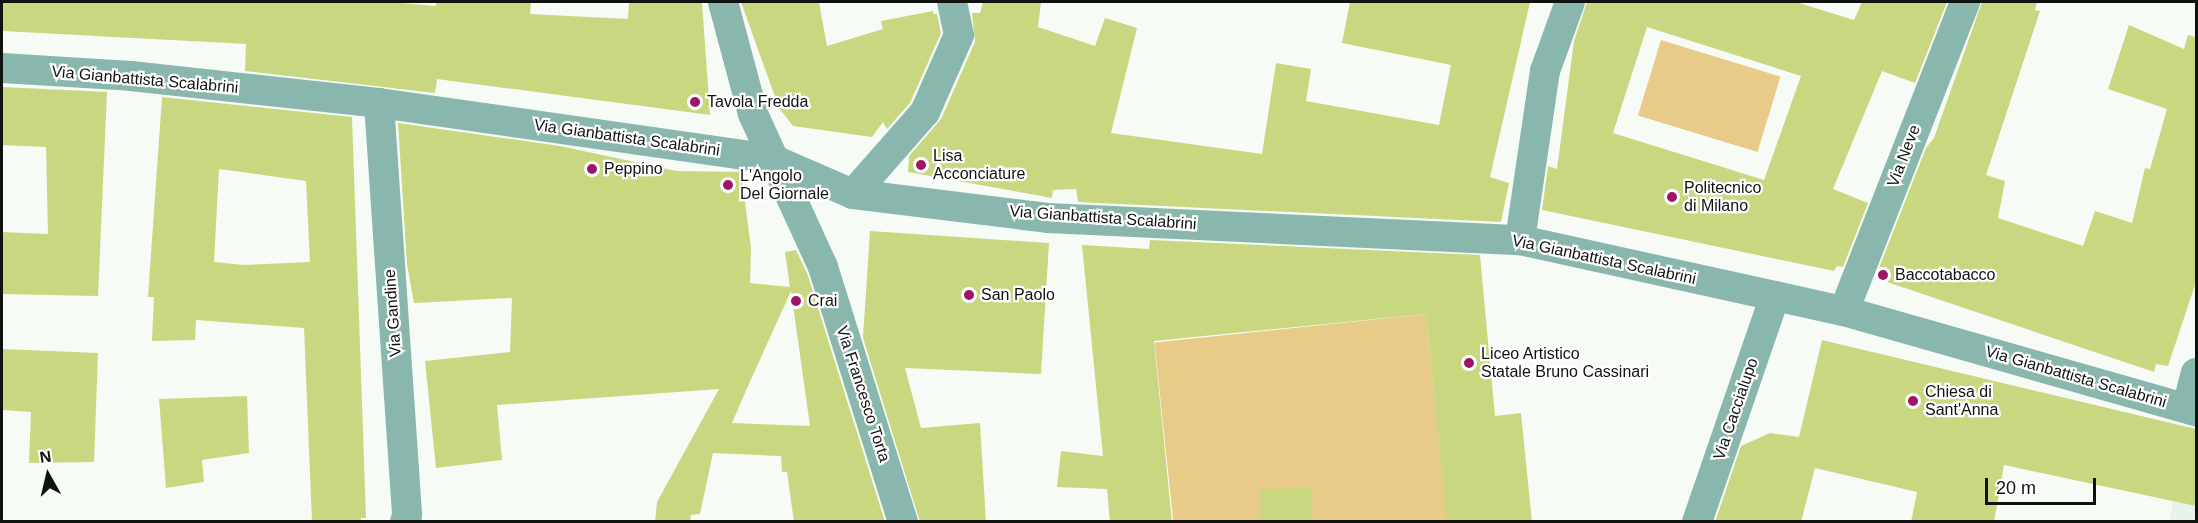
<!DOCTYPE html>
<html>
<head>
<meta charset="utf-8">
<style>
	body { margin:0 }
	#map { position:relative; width:2198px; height:523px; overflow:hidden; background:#f6fbf6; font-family:Helvetica,sans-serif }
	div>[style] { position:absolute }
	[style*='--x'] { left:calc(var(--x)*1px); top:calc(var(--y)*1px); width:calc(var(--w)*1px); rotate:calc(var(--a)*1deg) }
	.built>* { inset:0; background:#e8f4e9 }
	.green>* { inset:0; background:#e8ca89; transform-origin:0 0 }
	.building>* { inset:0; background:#c9d880; transform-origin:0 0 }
	.minor>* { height:30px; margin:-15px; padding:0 15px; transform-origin:15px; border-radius:15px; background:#89b7ad }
	.dots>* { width:16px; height:16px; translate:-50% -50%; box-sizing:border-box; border:3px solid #fff; border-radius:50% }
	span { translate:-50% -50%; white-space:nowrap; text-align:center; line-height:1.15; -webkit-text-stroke:4.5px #fff; paint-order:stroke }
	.street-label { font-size:16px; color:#101210 }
	.poi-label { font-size:16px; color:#101210 }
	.left { translate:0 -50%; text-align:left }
	.frame { position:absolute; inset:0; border:3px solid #101210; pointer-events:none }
	.north { position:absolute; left:18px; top:445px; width:60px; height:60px; -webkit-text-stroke:4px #fff; paint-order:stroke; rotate:352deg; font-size:16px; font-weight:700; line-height:24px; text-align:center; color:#101210 }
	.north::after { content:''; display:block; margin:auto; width:21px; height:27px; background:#101210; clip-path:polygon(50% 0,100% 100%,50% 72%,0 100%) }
	.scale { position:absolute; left:1985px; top:478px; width:111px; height:27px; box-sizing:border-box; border:3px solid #101210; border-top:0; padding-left:8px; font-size:18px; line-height:21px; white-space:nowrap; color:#101210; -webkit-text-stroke:4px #fff; paint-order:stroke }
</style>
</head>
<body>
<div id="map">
	<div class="built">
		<i style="clip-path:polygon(2185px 438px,2196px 440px,2196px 521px,2169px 522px)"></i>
	</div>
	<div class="green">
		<i style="left:1661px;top:40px;width:125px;height:79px;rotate:17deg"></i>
		<i style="left:1426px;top:314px;width:208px;height:273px;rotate:84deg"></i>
	</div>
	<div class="building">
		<i style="clip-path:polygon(2px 2px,390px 2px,436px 6px,436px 2px,531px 2px,530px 14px,628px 19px,629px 2px,702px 2px,710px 115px,437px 79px,435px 93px,245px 71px,246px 44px,2px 31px)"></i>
		<i style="clip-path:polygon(741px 2px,819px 2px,827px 46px,883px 29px,881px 21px,933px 11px,933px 14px,937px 14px,941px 33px,910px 103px,887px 129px,883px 122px,872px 137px,793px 126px,779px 108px)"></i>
		<i style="clip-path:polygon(983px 2px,1041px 2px,1038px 27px,1095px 46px,1105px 18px,1137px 28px,1111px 133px,1262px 154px,1276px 63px,1311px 69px,1306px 101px,1439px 125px,1451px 65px,1342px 43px,1350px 2px,1530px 2px,1490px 177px,1509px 183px,1501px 222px,1078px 202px,1076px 189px,1053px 190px,1052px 198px,908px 172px,909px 156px,941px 119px,975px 42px,972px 13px,980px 13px)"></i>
		<i style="clip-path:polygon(evenodd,1587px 2px,1796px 2px,1854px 20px,1862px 2px,1947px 2px,1915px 83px,1882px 71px,1833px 189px,1868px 203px,1843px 267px,1837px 266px,1834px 271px,1542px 210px,1548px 166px,1557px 169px,1574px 41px,1587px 2px,1647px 27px,1801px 76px,1764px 180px,1613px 133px,1647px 27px)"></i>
		<i style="clip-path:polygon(1982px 2px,2037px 2px,2035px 10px,2040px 11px,1986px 175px,2005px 181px,1998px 218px,2083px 246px,2095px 211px,2132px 223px,2145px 168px,2150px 169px,2167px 109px,2108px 89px,2129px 25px,2184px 49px,2188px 35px,2196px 37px,2196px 282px,2168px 366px,2156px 364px,2154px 372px,1875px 278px,1926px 148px,1934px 138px)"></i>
		<i style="clip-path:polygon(2px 87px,107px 92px,98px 296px,2px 294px,2px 232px,48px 234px,46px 147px,2px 145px)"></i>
		<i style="clip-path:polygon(evenodd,162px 97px,352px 117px,366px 518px,361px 518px,361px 522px,312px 522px,304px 328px,196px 320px,195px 340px,152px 341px,154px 297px,148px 297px,162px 97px,219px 169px,306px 181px,310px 262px,244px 265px,214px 262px,219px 169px)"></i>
		<i style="clip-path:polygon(evenodd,398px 123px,560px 146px,677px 171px,741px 172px,751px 248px,750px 283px,790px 287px,785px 252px,796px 250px,807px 273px,885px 522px,794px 522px,787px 472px,782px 472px,781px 456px,713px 453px,700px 514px,691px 515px,690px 522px,655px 522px,657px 502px,719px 389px,497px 405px,502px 460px,436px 468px,425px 361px,510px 352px,512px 298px,414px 303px,407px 264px,398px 123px,791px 291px,810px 426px,732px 423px,748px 386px,791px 291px)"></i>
		<i style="clip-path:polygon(870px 231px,1049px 243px,1041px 374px,905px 368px,921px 428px,980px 423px,986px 522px,920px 522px,863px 338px)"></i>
		<i style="clip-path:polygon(1150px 240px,1480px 255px,1495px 416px,1521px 413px,1532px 522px,1447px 522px,1426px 314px,1154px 341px,1172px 522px,1110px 522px,1107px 489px,1057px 487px,1061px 451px,1103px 456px,1082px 245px,1149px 249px)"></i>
		<i style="clip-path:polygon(1822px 340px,2196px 429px,2196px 506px,2004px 465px,1994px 522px,1911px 522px,1917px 492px,1815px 468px,1801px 522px,1715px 522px,1741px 446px,1770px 433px,1799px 437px)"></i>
		<i style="clip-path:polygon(2px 349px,98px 353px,94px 462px,29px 463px,31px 412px,2px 410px)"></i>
		<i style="clip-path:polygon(247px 396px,249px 453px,202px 460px,204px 482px,166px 488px,159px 399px)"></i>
		<i style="left:1311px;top:487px;width:35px;height:51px;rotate:87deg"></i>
	</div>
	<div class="minor">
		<i style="--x:723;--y:2;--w:116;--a:75"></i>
		<i style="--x:753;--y:114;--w:168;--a:65.4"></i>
		<i style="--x:823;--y:267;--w:267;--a:72.6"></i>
		<i style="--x:2;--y:68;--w:129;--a:3.5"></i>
		<i style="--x:131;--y:76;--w:249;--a:6.2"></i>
		<i style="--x:379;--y:103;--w:397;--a:8.1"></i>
		<i style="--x:772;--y:159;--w:88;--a:23.4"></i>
		<i style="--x:853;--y:194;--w:196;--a:7"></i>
		<i style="--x:1048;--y:218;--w:473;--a:2.7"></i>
		<i style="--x:1520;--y:240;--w:332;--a:12.4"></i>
		<i style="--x:1844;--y:311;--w:366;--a:15.9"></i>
		<i style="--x:379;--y:103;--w:413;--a:86.1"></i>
		<i style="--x:407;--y:515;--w:7;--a:106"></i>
		<i style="--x:853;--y:194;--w:109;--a:-48.7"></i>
		<i style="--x:925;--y:112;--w:84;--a:-66.2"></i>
		<i style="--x:959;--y:35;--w:34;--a:-102"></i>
		<i style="--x:1520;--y:240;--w:171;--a:-81.6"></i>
		<i style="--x:1545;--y:71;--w:73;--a:-70.1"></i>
		<i style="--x:1844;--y:311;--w:332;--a:-68.6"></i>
		<i style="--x:2187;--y:408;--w:36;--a:-76"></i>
		<i style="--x:1697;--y:522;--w:239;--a:-71"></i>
	</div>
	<div class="dots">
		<i style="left:695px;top:102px;background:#9d1564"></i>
		<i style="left:921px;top:165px;background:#9d1564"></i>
		<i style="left:592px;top:169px;background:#9d1564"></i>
		<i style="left:728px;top:185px;background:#9d1564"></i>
		<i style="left:1672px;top:197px;background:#9d1564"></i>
		<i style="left:1883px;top:275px;background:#9d1564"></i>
		<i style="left:969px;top:295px;background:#9d1564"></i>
		<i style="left:796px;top:301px;background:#9d1564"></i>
		<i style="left:1469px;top:363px;background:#9d1564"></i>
		<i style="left:1913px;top:401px;background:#9d1564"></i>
	</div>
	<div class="street-label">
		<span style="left:145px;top:80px;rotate:5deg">Via Gianbattista Scalabrini</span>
		<span style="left:627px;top:138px;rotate:8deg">Via Gianbattista Scalabrini</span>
		<span style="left:1904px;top:156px;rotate:-69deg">Via Neve</span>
		<span style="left:1103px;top:218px;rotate:4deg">Via Gianbattista Scalabrini</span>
		<span style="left:1604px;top:260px;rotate:12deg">Via Gianbattista Scalabrini</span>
		<span style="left:393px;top:313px;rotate:-94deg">Via Gandine</span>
		<span style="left:2076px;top:377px;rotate:16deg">Via Gianbattista Scalabrini</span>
		<span style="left:863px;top:394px;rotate:72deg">Via Francesco Torta</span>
		<span style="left:1736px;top:409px;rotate:-71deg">Via Caccialupo</span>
	</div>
	<div class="poi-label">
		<span class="left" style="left:707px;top:102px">Tavola Fredda</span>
		<span class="left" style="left:933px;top:165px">Lisa<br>Acconciature</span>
		<span class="left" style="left:604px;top:169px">Peppino</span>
		<span class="left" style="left:740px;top:185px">L'Angolo<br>Del Giornale</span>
		<span class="left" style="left:1684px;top:197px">Politecnico<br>di Milano</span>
		<span class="left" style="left:1895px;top:275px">Baccotabacco</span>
		<span class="left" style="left:981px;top:295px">San Paolo</span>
		<span class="left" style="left:808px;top:301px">Crai</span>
		<span class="left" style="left:1481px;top:363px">Liceo Artistico<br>Statale Bruno Cassinari</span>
		<span class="left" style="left:1925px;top:401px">Chiesa di<br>Sant'Anna</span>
	</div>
	<div class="frame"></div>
	<div class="north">N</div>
	<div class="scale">20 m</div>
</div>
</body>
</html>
